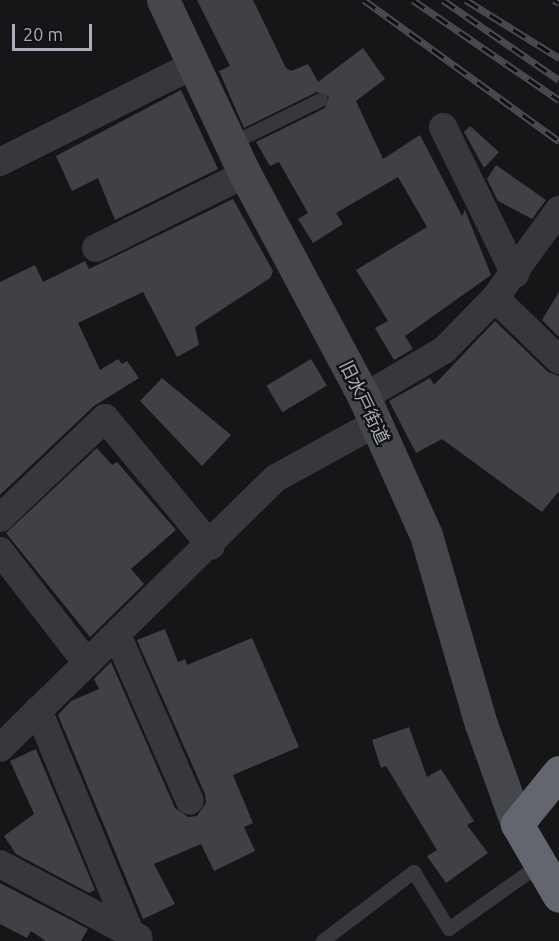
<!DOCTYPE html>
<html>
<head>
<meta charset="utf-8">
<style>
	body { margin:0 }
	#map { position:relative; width:559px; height:941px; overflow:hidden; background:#161618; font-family:Ubuntu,"Noto Sans JP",sans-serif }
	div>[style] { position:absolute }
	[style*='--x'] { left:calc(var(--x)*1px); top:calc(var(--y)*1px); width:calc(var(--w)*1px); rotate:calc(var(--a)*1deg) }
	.building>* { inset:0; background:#404145; transform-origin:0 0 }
	.lane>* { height:14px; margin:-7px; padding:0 7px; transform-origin:7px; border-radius:7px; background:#37383d }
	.street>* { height:28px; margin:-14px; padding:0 14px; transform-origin:14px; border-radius:14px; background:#37383d }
	.secondary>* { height:33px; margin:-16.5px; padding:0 16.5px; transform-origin:16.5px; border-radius:16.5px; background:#45474d }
	.highway>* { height:33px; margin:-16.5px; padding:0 16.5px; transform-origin:16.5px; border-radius:16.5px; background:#63666e }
	.rail>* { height:7px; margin-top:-3.5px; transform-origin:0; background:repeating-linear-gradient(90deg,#111113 0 14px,#4a4c52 0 28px); box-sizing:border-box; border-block:2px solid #4a4c52 }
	span { translate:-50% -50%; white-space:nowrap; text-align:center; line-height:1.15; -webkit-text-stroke:4.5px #111113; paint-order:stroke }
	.street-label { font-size:18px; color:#a8adb8 }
	.scale { position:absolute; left:12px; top:24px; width:80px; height:27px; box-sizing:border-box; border:3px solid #a8adb8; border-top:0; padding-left:8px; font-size:18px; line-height:21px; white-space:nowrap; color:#a8adb8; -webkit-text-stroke:4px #111113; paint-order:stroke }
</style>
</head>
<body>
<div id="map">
	<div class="building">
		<i style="clip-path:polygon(197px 0,253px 0,286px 68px,291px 71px,308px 64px,318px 82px,363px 48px,385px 79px,356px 101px,383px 159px,420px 135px,462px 216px,465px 210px,491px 275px,405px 336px,413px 349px,394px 360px,375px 328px,388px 321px,356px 270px,427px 227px,398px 177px,336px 213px,343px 224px,313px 243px,298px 219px,308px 213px,279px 162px,270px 166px,256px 142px,325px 108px,329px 97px,317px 92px,244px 128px,219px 71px,230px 66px)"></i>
		<i style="clip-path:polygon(181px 90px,218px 169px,115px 220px,98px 178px,72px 191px,56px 156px)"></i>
		<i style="clip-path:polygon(470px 126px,499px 152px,484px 168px,464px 132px)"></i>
		<i style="clip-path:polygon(496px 165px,546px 200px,532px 219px,498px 201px,487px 179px)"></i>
		<i style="clip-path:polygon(233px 199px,273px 271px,270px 278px,195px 327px,199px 345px,177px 357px,143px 292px,78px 323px,100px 370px,118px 359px,122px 364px,127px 361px,139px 378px,94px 406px,0 495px,0 282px,35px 265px,43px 282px,85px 261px,89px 269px)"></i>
		<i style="clip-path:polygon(559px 292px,559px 337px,542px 320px)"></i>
		<i style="clip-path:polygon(495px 321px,548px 372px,559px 376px,559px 491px,542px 512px,442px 439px,416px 453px,389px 401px,430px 378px,434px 385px)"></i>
		<i style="left:311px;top:359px;width:31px;height:52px;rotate:59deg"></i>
		<i style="clip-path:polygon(162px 378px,231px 435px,202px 466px,140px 401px)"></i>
		<i style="clip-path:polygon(97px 448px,112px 465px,117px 462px,176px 530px,131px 569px,144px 584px,90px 637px,6px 533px)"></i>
		<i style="clip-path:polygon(165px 629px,178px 662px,185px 659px,187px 665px,252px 638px,299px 747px,233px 775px,253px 823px,244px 827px,255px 851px,214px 871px,201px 844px,154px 864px,175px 904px,143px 919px,58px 715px,71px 701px,99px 689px,94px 679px,111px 662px,175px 808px,188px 817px,197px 816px,206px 803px,205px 794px,137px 640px)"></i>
		<i style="clip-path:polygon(409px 727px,427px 777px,441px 769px,474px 821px,467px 825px,488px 853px,446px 883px,427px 856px,437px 850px,386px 766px,381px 768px,372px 740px)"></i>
		<i style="clip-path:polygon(36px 749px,95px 890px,89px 893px,16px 854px,4px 836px,34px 814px,10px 761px)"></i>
		<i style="clip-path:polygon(0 883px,88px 929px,81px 941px,46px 941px,31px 931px,27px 938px,0 924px)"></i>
	</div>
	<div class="lane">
		<i style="--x:231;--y:144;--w:100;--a:-26.1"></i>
		<i style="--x:323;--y:941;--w:114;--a:-37.2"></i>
		<i style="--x:414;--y:872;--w:67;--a:58.4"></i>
		<i style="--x:449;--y:929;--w:109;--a:-35.3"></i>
	</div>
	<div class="street">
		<i style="--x:443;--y:127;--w:164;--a:63.9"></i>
		<i style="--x:0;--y:162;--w:217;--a:-26.6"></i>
		<i style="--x:96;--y:248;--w:166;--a:-26.4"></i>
		<i style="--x:495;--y:298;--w:89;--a:44.1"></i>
		<i style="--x:364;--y:397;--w:93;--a:-30.4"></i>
		<i style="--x:444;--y:350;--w:73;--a:-45.6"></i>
		<i style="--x:495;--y:298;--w:109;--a:-54"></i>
		<i style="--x:0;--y:518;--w:145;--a:-43.6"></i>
		<i style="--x:105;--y:418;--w:166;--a:50.4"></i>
		<i style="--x:0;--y:551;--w:142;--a:52.2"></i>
		<i style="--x:117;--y:635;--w:181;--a:66.3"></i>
		<i style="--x:38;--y:710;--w:243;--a:67.5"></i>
		<i style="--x:0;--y:748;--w:386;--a:-44.4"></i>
		<i style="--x:276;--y:478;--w:114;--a:-28.8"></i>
		<i style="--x:0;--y:864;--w:157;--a:28"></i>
	</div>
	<div class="secondary">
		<i style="--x:163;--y:0;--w:192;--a:64.8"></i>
		<i style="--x:245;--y:174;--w:253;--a:61.9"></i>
		<i style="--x:364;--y:397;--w:151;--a:65.8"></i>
		<i style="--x:426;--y:535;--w:197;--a:73.8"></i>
		<i style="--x:481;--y:724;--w:106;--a:70.2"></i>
	</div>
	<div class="highway">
		<i style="--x:559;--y:772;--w:67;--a:128.9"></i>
		<i style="--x:517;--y:824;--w:83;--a:59.7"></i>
	</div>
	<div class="rail">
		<i style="--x:364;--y:0;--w:241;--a:35.9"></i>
		<i style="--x:413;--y:0;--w:177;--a:34.4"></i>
		<i style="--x:443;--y:0;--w:141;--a:34.6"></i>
		<i style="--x:466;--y:0;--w:110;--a:31.9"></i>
		<i style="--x:554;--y:0;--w:6;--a:31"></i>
	</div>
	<div class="street-label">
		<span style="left:365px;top:402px;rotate:64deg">旧水戸街道</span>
	</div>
	<div class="scale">20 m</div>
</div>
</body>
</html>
